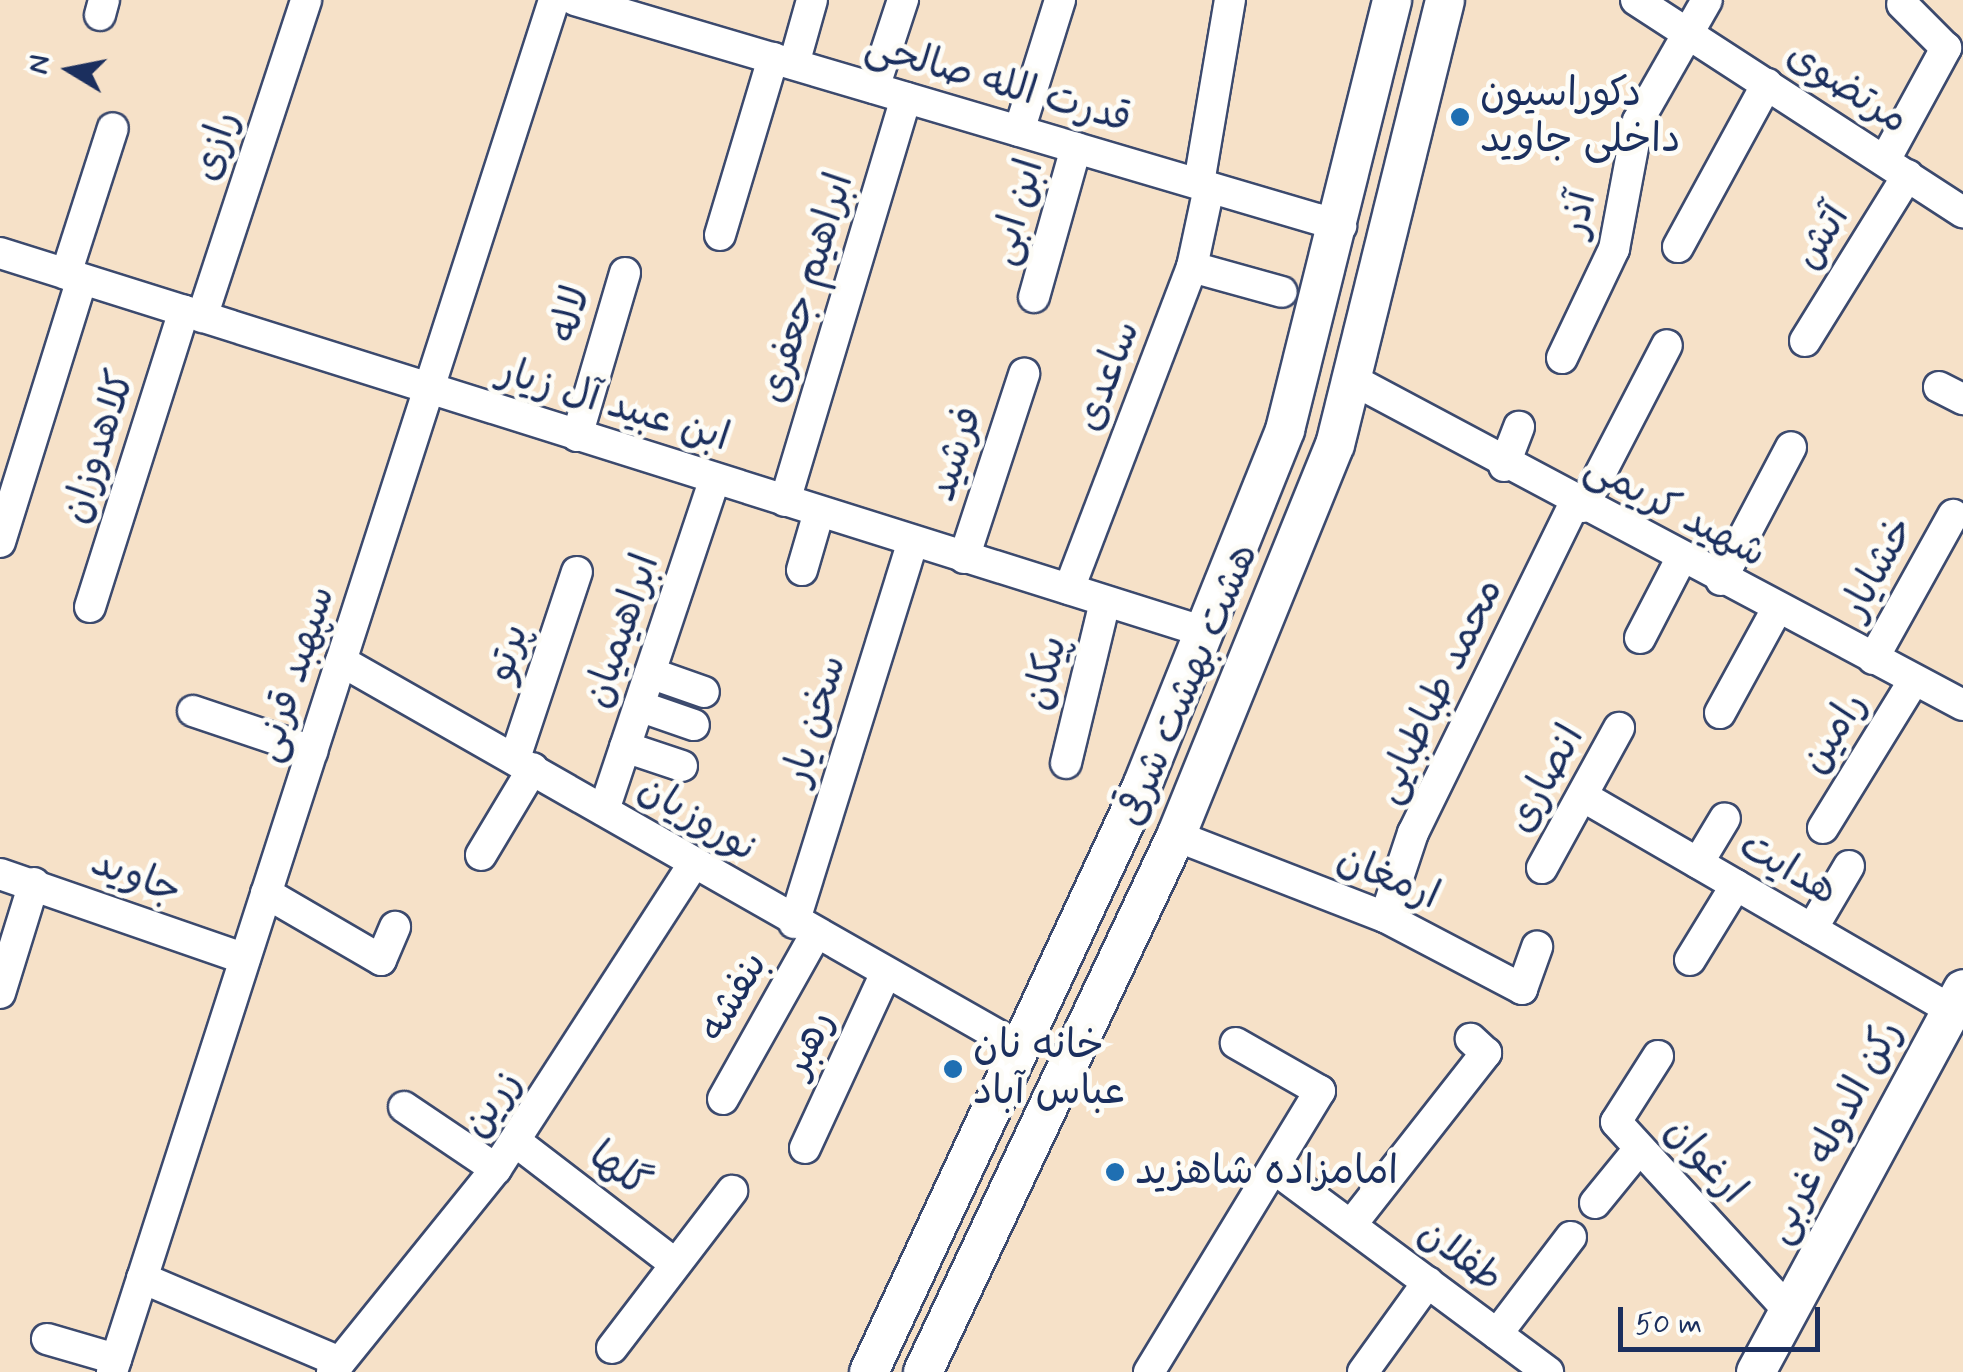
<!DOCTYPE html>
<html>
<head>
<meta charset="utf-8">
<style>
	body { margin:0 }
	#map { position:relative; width:1963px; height:1372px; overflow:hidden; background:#f6e1c8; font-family:Mynerve,"Playpen Sans Arabic",sans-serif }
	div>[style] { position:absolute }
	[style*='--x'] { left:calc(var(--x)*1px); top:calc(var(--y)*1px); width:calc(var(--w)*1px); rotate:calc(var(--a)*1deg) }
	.roads { filter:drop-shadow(2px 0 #3c4a6e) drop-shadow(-2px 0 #3c4a6e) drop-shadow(0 2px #3c4a6e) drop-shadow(0 -2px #3c4a6e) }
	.minor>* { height:30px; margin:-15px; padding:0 15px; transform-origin:15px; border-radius:15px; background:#fff }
	.major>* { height:38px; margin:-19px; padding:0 19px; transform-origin:19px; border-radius:19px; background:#fff }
	.dots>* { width:28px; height:28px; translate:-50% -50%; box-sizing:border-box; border:5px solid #fdfcf7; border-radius:50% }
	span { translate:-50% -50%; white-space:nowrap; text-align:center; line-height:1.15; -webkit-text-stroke:10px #fdfcf7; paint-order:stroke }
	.street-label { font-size:40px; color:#1b2f5e }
	.poi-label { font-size:40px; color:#1b2f5e }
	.left { translate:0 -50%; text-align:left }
	.north { position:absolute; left:20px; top:20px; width:100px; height:100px; -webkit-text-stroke:8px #fdfcf7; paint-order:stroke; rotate:280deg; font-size:28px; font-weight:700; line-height:40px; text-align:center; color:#1b2f5e }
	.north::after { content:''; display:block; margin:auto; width:35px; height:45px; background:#1b2f5e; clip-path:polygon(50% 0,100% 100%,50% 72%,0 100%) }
	.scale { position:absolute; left:1618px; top:1307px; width:202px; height:45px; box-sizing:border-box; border:5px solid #1b2f5e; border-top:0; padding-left:12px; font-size:30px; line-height:35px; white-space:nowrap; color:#1b2f5e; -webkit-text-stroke:8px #fdfcf7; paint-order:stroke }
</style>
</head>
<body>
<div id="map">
	<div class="roads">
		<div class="minor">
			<i style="--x:575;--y:0;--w:799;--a:16.44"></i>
			<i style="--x:1636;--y:0;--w:390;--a:33"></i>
			<i style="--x:100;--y:15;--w:16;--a:-75"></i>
			<i style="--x:794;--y:64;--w:66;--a:-74.3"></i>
			<i style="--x:874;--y:88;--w:93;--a:-71.8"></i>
			<i style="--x:1019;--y:131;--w:137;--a:-72.6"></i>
			<i style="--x:1885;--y:160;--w:128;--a:-61.4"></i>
			<i style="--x:1946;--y:48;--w:62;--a:-135"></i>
			<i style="--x:1199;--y:183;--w:186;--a:-80.4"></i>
			<i style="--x:720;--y:235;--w:185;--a:-73.3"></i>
			<i style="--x:1678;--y:247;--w:186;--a:-61.4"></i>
			<i style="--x:0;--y:253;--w:1263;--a:17.46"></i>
			<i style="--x:1192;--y:267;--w:93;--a:15.5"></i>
			<i style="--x:66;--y:274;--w:153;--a:-72.2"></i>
			<i style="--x:1034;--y:297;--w:155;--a:-74.3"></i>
			<i style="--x:202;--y:317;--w:334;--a:-71.8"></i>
			<i style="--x:1805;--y:341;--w:195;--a:-58.2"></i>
			<i style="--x:1562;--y:358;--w:121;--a:-64.5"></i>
			<i style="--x:1614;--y:249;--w:130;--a:-79.4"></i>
			<i style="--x:1638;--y:121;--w:139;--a:-60.3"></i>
			<i style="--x:1353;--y:380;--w:691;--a:28.05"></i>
			<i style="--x:1939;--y:387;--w:27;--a:27"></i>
			<i style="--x:577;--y:436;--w:170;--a:-73.6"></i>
			<i style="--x:1504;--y:466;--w:42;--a:-69"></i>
			<i style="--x:785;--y:501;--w:421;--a:-73.3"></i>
			<i style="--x:1583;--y:507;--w:182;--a:-62.6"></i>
			<i style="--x:0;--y:542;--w:275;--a:-72.7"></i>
			<i style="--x:964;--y:558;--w:194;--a:-71.9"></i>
			<i style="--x:802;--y:570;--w:60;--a:-73.7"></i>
			<i style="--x:1721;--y:580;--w:150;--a:-62.2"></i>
			<i style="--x:1069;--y:589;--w:345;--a:-69.1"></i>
			<i style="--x:1192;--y:267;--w:81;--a:-77.9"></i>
			<i style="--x:90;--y:607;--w:311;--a:-72.4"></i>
			<i style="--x:1640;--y:638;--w:89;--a:-62.6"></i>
			<i style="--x:1873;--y:659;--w:165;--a:-60.9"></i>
			<i style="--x:341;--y:661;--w:776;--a:29.67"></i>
			<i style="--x:650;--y:673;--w:57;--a:19.4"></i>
			<i style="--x:639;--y:706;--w:58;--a:19.1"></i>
			<i style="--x:193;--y:711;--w:126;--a:18.6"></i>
			<i style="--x:1720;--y:713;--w:119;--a:-61.3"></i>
			<i style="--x:625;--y:747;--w:60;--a:18.4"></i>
			<i style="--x:515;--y:758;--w:196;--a:-71.6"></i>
			<i style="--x:1066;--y:763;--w:166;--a:-76.4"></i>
			<i style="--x:1584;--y:797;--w:424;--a:30.1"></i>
			<i style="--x:604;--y:810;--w:349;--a:-71.5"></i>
			<i style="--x:1823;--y:828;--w:174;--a:-58.4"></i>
			<i style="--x:1176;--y:836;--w:224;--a:21.2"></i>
			<i style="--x:1385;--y:917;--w:155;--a:27.7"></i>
			<i style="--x:1522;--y:989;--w:45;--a:-70.3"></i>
			<i style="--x:481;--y:855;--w:101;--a:-59.1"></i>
			<i style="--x:1698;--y:863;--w:52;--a:-59"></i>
			<i style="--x:1542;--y:868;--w:160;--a:-61.2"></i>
			<i style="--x:0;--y:874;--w:259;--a:19.1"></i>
			<i style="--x:266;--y:893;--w:133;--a:30.2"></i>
			<i style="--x:381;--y:960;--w:36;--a:-67"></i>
			<i style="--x:1385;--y:917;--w:89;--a:-71.6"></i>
			<i style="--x:1413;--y:833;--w:368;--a:-63.9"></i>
			<i style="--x:794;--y:923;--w:400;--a:-72.7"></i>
			<i style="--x:1812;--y:929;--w:73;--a:-59.6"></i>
			<i style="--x:1690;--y:960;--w:88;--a:-58.5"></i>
			<i style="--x:0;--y:993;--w:115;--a:-72.8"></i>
			<i style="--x:1658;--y:1056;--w:78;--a:122.5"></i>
			<i style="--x:1616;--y:1122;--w:256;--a:47.5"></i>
			<i style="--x:723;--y:1099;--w:188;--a:-60.7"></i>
			<i style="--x:404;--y:1107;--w:111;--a:34"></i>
			<i style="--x:515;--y:1141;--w:200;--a:37.5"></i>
			<i style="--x:805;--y:1148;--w:193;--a:-65.2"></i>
			<i style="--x:1276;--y:1170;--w:339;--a:36.6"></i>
			<i style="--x:1595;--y:1203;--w:70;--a:-50.8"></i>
			<i style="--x:1351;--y:1225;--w:219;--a:-51.9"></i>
			<i style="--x:1486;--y:1053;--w:21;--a:-137"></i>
			<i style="--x:142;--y:1278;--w:215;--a:23"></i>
			<i style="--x:1497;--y:1334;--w:122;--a:-52.7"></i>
			<i style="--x:47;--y:1339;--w:72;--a:16.2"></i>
			<i style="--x:612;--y:1348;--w:198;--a:-52.6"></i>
			<i style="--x:112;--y:1372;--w:1441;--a:-72.14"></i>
			<i style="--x:332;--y:1372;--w:261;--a:-51.1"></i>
			<i style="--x:496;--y:1169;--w:364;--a:-57.1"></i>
			<i style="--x:1149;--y:1372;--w:329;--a:-58.7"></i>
			<i style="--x:1320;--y:1091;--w:97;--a:-150.3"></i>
			<i style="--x:1363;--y:1372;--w:111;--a:-54.2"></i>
		</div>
		<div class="major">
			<i style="--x:869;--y:1372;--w:646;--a:-65.02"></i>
			<i style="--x:1142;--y:786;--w:384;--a:-68.1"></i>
			<i style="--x:1285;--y:430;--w:443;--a:-76"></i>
			<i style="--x:923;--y:1372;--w:593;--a:-64.73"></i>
			<i style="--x:1176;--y:836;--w:422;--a:-67.9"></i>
			<i style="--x:1335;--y:445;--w:458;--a:-76.1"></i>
			<i style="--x:1756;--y:1372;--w:435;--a:-61.6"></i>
		</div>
	</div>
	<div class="dots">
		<i style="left:1460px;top:117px;background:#1f6fb2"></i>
		<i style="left:953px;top:1069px;background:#1f6fb2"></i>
		<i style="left:1115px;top:1172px;background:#1f6fb2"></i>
	</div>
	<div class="street-label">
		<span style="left:998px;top:83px;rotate:16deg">قدرت الله صالحی</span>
		<span style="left:1847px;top:88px;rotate:33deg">مرتضوی</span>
		<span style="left:216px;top:146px;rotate:-72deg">رازی</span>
		<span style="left:1017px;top:212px;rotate:-74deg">ابن ابی</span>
		<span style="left:1579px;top:214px;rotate:-76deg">آذر</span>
		<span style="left:1822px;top:237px;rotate:-58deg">آتش</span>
		<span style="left:807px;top:288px;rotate:-73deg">ابراهیم جعفری</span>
		<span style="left:571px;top:314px;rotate:-74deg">لاله</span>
		<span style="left:1108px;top:376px;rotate:-69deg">ساعدی</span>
		<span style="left:614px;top:405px;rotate:17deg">ابن عبید آل زیار</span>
		<span style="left:99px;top:447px;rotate:-72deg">کلاهدوزان</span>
		<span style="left:956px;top:454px;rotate:-72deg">فرشید</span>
		<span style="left:1675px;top:511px;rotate:28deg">شهید کریمی</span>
		<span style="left:1878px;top:568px;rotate:-61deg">خشایار</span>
		<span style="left:622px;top:631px;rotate:-71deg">ابراهیمیان</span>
		<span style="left:508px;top:653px;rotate:-72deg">پرتو</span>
		<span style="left:1046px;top:673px;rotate:-76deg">پیکان</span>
		<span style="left:295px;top:674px;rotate:-72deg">سپهبد قرنی</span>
		<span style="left:1188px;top:685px;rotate:-67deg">هشت بهشت شرقی</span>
		<span style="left:1439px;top:691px;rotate:-64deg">محمد طباطبایی</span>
		<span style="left:815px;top:720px;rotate:-73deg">سخن یار</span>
		<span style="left:1834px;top:733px;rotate:-58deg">رامین</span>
		<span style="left:1546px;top:779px;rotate:-61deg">انصاری</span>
		<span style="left:698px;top:819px;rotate:31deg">نوروزیان</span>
		<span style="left:1788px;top:869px;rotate:30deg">هدایت</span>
		<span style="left:136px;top:877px;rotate:20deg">جاوید</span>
		<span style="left:1388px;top:878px;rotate:23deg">ارمغان</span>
		<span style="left:734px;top:997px;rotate:-60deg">بنفشه</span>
		<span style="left:809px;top:1044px;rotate:-65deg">رهبر</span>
		<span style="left:492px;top:1104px;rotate:-56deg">زرین</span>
		<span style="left:1834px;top:1132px;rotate:-62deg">رکن الدوله غربی</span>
		<span style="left:1705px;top:1161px;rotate:48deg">ارغوان</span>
		<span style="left:619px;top:1170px;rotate:37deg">گلها</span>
		<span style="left:1460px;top:1256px;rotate:37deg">طفلان</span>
	</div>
	<div class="poi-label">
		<span class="left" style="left:1480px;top:117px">دکوراسیون<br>داخلی جاوید</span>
		<span class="left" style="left:973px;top:1069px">خانه نان<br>عباس آباد</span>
		<span class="left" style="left:1135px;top:1172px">امامزاده شاهزید</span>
	</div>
	<div class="north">N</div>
	<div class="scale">50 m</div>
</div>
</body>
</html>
